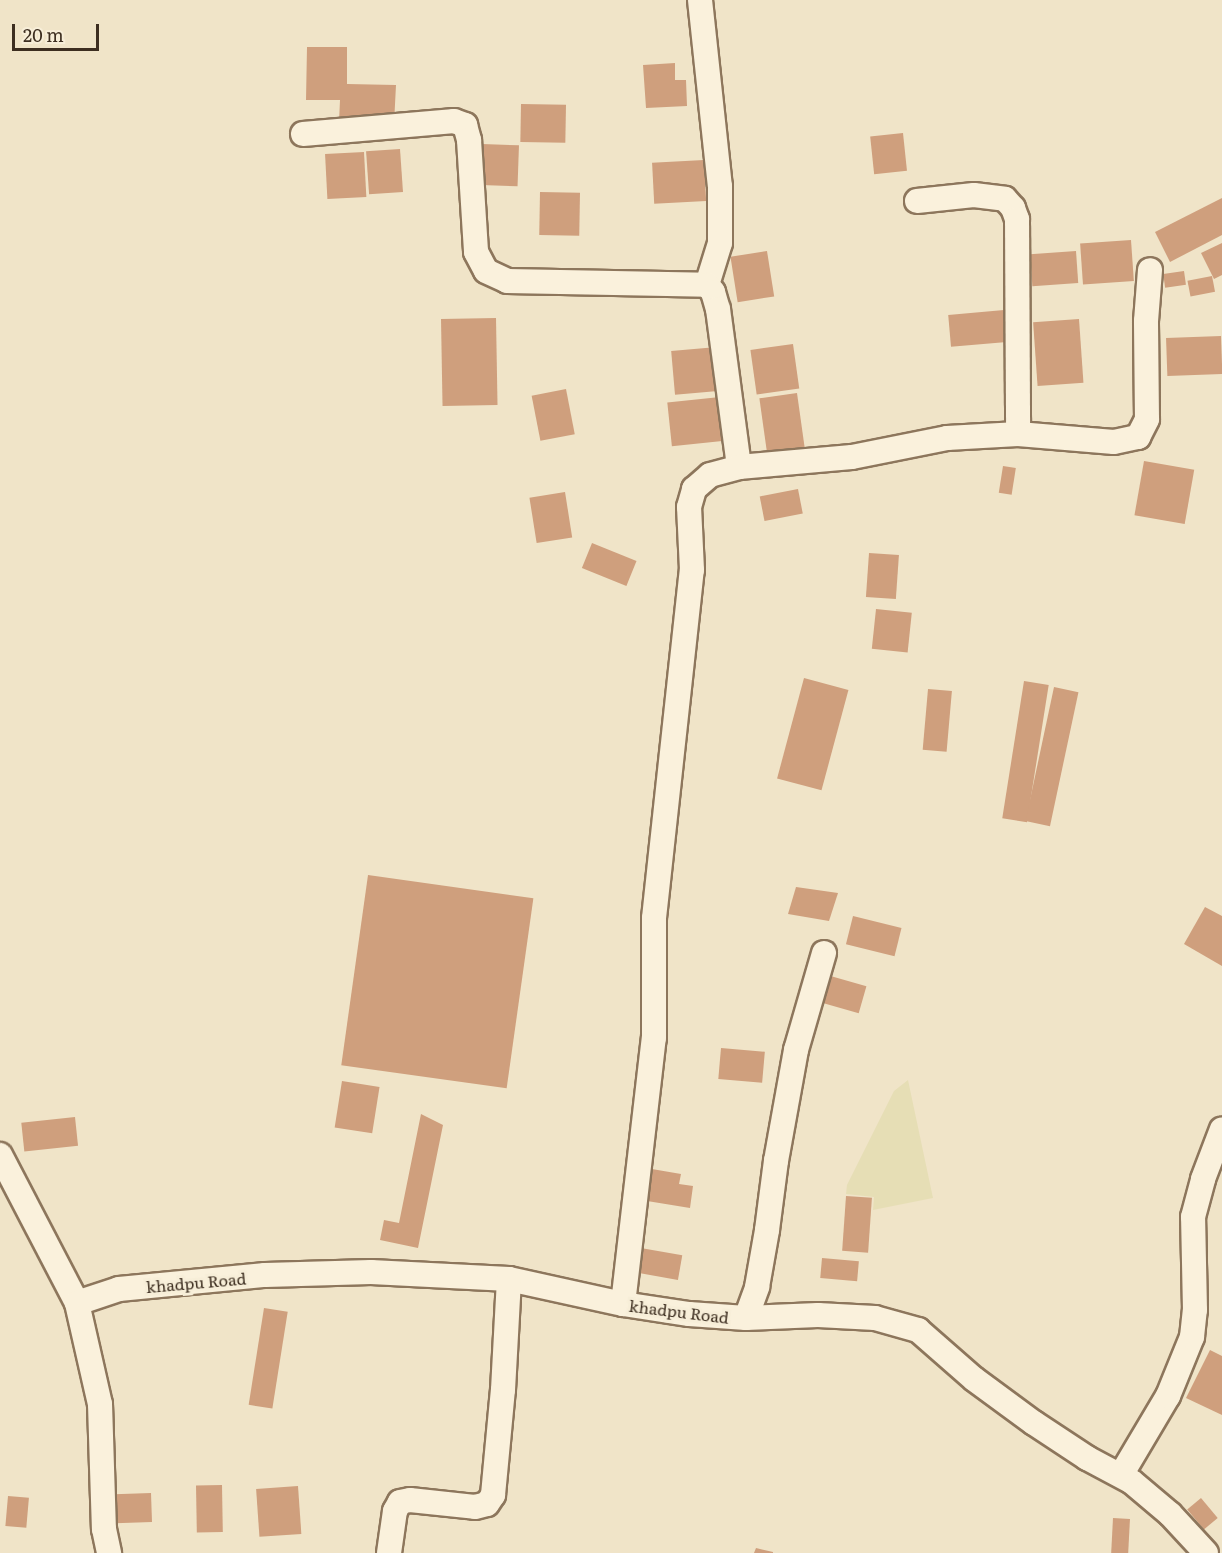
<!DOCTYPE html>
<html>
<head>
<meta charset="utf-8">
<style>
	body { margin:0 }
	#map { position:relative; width:1222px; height:1553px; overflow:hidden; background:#f0e4c8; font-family:Literata,serif }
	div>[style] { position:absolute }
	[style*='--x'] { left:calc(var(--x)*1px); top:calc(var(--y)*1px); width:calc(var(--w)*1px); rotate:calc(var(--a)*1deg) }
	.farmland>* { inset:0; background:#e6deb5 }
	.building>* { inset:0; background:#cf9f7d; transform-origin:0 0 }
	.roads { filter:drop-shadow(2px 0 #8d765c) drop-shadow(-2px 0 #8d765c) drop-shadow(0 2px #8d765c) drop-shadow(0 -2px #8d765c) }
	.street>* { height:24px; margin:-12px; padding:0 12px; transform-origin:12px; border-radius:12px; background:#faf1dc }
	span { translate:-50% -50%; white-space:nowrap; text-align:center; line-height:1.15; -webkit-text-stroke:6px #f7eed8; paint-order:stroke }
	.street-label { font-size:16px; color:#3d2e20 }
	.scale { position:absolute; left:12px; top:24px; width:87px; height:27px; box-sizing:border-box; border:3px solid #3d2e20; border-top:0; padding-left:8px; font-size:18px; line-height:21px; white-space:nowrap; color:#3d2e20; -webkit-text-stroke:4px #f7eed8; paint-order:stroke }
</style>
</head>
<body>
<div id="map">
	<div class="farmland">
		<i style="clip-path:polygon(908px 1080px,933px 1198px,873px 1210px,874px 1197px,846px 1194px,847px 1185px,894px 1091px)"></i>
	</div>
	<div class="building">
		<i style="clip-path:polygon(307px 47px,347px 47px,347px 84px,396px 85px,394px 124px,339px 122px,340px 100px,306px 100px)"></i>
		<i style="clip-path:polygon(675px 63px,675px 80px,686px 80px,687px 106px,646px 108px,643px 65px)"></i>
		<i style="left:521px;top:104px;width:45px;height:38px;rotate:1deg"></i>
		<i style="left:903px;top:133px;width:38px;height:33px;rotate:84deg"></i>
		<i style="left:482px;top:144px;width:37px;height:41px;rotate:2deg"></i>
		<i style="left:400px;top:149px;width:43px;height:34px;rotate:86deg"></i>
		<i style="left:364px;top:152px;width:45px;height:39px;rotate:87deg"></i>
		<i style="left:704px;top:160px;width:41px;height:52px;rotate:87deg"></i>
		<i style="left:540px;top:192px;width:40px;height:43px;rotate:1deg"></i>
		<i style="clip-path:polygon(1222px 198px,1222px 235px,1170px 262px,1155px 232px)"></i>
		<i style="left:1131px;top:240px;width:41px;height:51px;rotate:86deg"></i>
		<i style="clip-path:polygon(1222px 243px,1222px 275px,1214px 279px,1201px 253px)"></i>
		<i style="left:767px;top:251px;width:46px;height:37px;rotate:81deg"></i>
		<i style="left:1076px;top:251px;width:32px;height:46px;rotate:86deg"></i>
		<i style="left:1184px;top:271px;width:14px;height:21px;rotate:82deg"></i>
		<i style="left:1212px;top:276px;width:16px;height:25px;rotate:79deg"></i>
		<i style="left:1004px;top:310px;width:32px;height:56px;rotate:85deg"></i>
		<i style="left:496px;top:318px;width:87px;height:55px;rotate:89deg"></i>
		<i style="left:1079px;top:319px;width:64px;height:46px;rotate:86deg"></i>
		<i style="left:1221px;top:336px;width:38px;height:55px;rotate:88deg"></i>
		<i style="left:793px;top:344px;width:45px;height:43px;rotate:82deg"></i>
		<i style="left:717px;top:347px;width:44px;height:46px;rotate:85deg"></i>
		<i style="left:566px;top:389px;width:46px;height:35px;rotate:79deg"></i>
		<i style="left:797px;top:393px;width:55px;height:38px;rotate:82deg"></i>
		<i style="left:720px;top:397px;width:44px;height:53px;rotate:84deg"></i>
		<i style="left:1144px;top:461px;width:51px;height:55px;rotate:10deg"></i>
		<i style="left:1003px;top:466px;width:13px;height:27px;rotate:9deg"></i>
		<i style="left:798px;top:489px;width:25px;height:39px;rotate:79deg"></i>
		<i style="left:565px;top:492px;width:46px;height:36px;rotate:81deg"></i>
		<i style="left:592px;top:543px;width:48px;height:27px;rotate:22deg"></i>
		<i style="left:869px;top:553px;width:30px;height:44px;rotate:4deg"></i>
		<i style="left:876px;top:609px;width:36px;height:40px;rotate:6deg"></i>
		<i style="left:804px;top:678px;width:46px;height:104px;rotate:15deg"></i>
		<i style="left:1024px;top:681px;width:25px;height:139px;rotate:9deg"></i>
		<i style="left:1054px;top:687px;width:25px;height:137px;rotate:12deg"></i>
		<i style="left:928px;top:689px;width:24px;height:61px;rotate:5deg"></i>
		<i style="left:368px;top:875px;width:167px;height:192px;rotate:8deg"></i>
		<i style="clip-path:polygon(796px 887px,838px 893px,829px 921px,788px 914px)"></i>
		<i style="clip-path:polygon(1205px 907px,1222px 916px,1222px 966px,1184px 944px)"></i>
		<i style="left:853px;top:916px;width:50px;height:29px;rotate:14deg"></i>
		<i style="left:827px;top:975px;width:41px;height:28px;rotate:16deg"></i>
		<i style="left:721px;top:1048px;width:44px;height:31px;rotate:5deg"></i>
		<i style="left:342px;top:1081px;width:38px;height:47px;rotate:9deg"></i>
		<i style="clip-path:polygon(421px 1114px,443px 1125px,418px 1248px,380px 1240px,384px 1220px,399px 1223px)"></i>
		<i style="left:75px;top:1117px;width:29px;height:54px;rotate:84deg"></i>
		<i style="clip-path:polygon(646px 1168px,681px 1174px,679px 1184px,693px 1186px,690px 1208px,641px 1200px)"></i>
		<i style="left:846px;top:1196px;width:26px;height:55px;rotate:4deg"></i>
		<i style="left:635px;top:1247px;width:48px;height:25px;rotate:10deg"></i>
		<i style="left:822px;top:1258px;width:37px;height:20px;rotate:5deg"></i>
		<i style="left:264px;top:1308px;width:24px;height:98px;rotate:9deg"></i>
		<i style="clip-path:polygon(1210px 1350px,1222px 1356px,1222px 1415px,1186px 1398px)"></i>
		<i style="left:222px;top:1485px;width:47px;height:26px;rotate:89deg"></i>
		<i style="left:298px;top:1486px;width:48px;height:42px;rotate:86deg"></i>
		<i style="left:151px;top:1493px;width:29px;height:44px;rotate:88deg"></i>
		<i style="left:8px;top:1496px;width:21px;height:30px;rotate:5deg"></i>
		<i style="left:1201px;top:1498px;width:26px;height:18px;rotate:50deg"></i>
		<i style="left:1113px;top:1518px;width:17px;height:35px;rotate:3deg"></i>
		<i style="clip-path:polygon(756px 1548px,773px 1552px,773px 1553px,754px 1553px)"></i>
	</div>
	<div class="roads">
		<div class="street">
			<i style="--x:700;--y:0;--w:187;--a:83.9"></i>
			<i style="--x:720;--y:186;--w:57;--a:90"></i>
			<i style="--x:720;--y:243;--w:44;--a:107.2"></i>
			<i style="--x:303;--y:134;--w:152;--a:-4.9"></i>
			<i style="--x:454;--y:121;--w:12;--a:20"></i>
			<i style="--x:465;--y:125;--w:16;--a:75"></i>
			<i style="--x:469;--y:140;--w:112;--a:86.4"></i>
			<i style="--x:476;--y:252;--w:21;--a:62"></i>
			<i style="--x:486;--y:271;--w:23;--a:25"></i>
			<i style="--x:507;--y:281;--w:200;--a:1.1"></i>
			<i style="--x:707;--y:285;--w:9;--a:49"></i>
			<i style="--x:713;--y:292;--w:18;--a:74"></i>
			<i style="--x:718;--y:309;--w:159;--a:82.4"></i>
			<i style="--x:917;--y:201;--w:57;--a:-6"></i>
			<i style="--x:974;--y:195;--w:31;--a:7"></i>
			<i style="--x:1005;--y:199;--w:12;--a:48"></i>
			<i style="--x:1013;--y:208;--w:12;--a:70"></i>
			<i style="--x:1017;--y:219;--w:215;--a:89.7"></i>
			<i style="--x:0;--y:1155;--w:167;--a:62.5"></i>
			<i style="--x:77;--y:1303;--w:104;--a:77.2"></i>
			<i style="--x:100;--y:1404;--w:125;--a:88.2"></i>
			<i style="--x:104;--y:1529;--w:25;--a:78"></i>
			<i style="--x:77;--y:1303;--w:44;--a:-18.4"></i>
			<i style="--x:119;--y:1289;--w:147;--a:-5.5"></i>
			<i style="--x:265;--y:1275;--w:106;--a:-1.6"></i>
			<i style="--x:371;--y:1272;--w:138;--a:2.9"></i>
			<i style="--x:509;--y:1279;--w:117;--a:12.4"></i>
			<i style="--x:623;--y:1304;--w:67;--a:8.6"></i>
			<i style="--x:689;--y:1314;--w:57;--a:4"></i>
			<i style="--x:746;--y:1318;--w:72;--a:-2.4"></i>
			<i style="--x:818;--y:1315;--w:57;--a:3"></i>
			<i style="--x:875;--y:1318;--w:45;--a:15.6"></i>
			<i style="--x:918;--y:1330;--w:74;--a:41.2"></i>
			<i style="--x:974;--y:1379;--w:74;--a:36.3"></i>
			<i style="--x:1034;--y:1423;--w:64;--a:33.4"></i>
			<i style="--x:1087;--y:1458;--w:51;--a:28.1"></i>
			<i style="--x:1132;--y:1482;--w:50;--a:40.1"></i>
			<i style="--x:1170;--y:1514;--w:53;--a:47.3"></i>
			<i style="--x:623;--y:1304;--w:268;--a:-83.4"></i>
			<i style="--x:654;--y:1038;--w:120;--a:-90"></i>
			<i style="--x:654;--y:918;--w:350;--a:-83.8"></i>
			<i style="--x:692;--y:570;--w:63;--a:-92.7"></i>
			<i style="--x:689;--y:507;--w:19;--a:-74"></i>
			<i style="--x:694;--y:489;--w:21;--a:-41"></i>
			<i style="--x:710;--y:475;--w:30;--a:-15"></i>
			<i style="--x:739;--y:467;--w:113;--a:-5.1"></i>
			<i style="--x:852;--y:457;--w:97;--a:-11.3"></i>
			<i style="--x:947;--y:438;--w:71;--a:-3.2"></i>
			<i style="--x:1018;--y:434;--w:96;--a:4.8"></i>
			<i style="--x:1114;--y:442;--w:25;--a:-12"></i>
			<i style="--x:1138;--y:437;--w:20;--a:-63"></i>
			<i style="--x:1147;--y:419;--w:98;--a:-90.6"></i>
			<i style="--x:1146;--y:321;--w:51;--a:-85.5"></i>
			<i style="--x:746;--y:1318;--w:33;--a:-70"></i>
			<i style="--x:757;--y:1287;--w:58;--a:-80"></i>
			<i style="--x:767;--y:1230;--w:70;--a:-82.6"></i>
			<i style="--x:776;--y:1161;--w:113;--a:-79.8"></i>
			<i style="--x:796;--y:1050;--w:101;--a:-73.9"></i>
			<i style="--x:1121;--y:1475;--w:92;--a:-59.3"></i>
			<i style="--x:1168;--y:1396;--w:64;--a:-67.9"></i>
			<i style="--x:1192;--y:1337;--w:27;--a:-84"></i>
			<i style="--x:1195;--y:1310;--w:93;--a:-91.2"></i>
			<i style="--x:1193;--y:1217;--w:39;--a:-75"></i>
			<i style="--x:1203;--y:1179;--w:53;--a:-69.2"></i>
			<i style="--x:389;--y:1553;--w:42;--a:-81.9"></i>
			<i style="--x:395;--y:1511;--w:10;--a:-61"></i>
			<i style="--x:400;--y:1502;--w:10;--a:-11"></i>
			<i style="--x:410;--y:1500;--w:65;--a:6.1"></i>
			<i style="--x:475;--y:1507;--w:12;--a:-14"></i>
			<i style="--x:487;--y:1504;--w:11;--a:-56"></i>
			<i style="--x:493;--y:1495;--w:105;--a:-84.6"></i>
			<i style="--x:503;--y:1390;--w:111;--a:-86.9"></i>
		</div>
	</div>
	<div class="street-label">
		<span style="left:196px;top:1282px;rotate:-5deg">khadpu Road</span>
		<span style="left:679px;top:1311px;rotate:7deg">khadpu Road</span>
	</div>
	<div class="scale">20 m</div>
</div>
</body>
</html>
